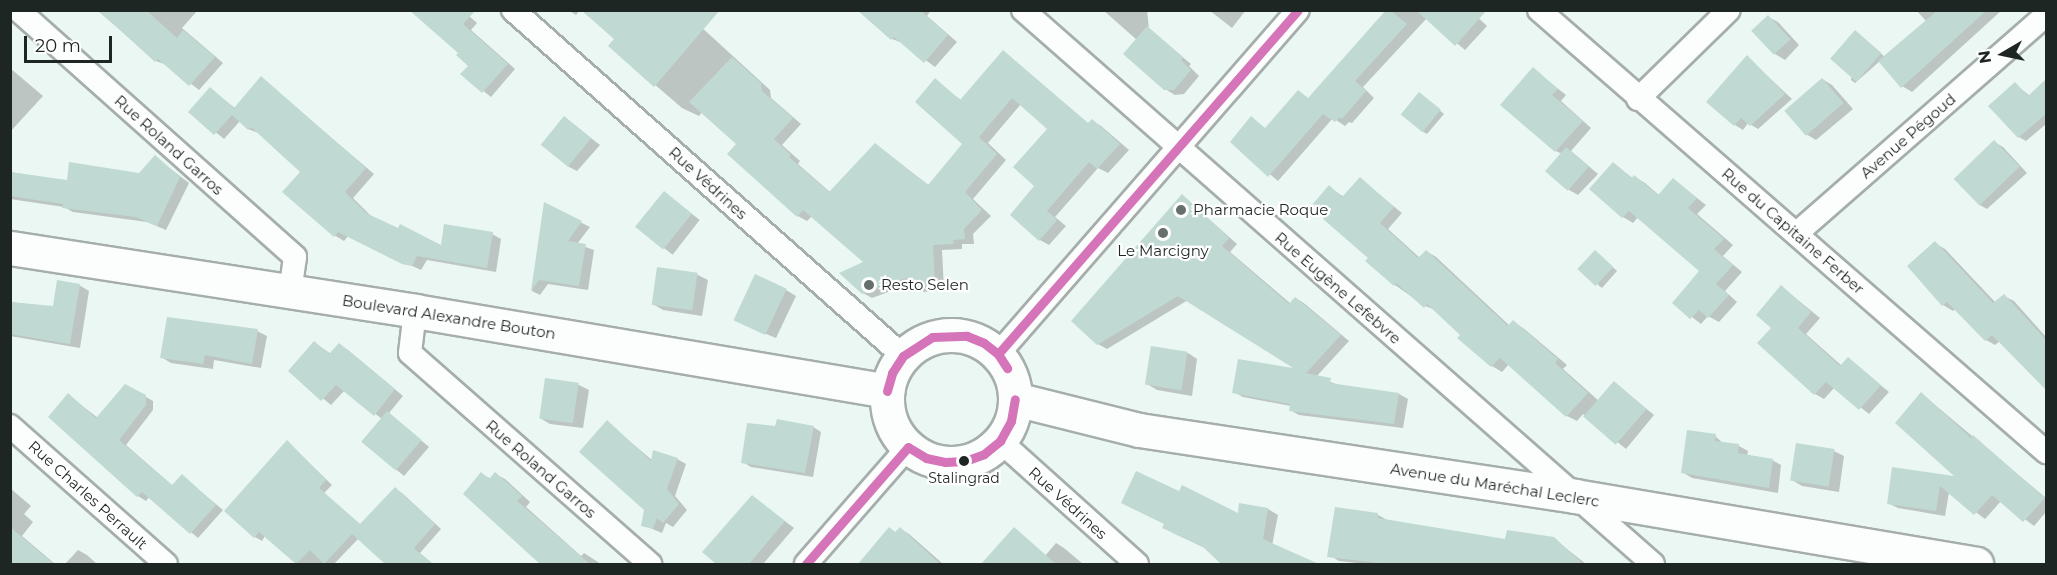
<!DOCTYPE html>
<html>
<head>
<meta charset="utf-8">
<style>
	body { margin:0 }
	#map { position:relative; width:2057px; height:575px; overflow:hidden; background:#ebf7f3; font-family:Montserrat,sans-serif }
	div>[style] { position:absolute }
	[style*='--x'] { left:calc(var(--x)*1px); top:calc(var(--y)*1px); width:calc(var(--w)*1px); rotate:calc(var(--a)*1deg) }
	.shadow>* { inset:0; background:#0003; transform-origin:0 0 }
	.building>* { inset:0; background:#c0dad3; transform-origin:0 0 }
	.roads { filter:drop-shadow(2px 0 #a5aeab) drop-shadow(-2px 0 #a5aeab) drop-shadow(0 2px #a5aeab) drop-shadow(0 -2px #a5aeab) }
	.street>* { height:22px; margin:-11px; padding:0 11px; transform-origin:11px; border-radius:11px; background:#fcfefd }
	.secondary>* { height:33px; margin:-16.5px; padding:0 16.5px; transform-origin:16.5px; border-radius:16.5px; background:#fcfefd }
	.secondary>.ring { margin:-16.5px; padding:0; box-sizing:content-box; background:none; border:33px solid #fcfefd; border-radius:50% }
	.bus-1>* { height:9px; margin:-4.5px; padding:0 4.5px; transform-origin:4.5px; border-radius:4.5px; background:#d674ba }
	.dots>* { width:16px; height:16px; translate:-50% -50%; box-sizing:border-box; border:3px solid #fff; border-radius:50% }
	span { translate:-50% -50%; white-space:nowrap; text-align:center; line-height:1.15; -webkit-text-stroke:4.5px #fff; paint-order:stroke }
	.bus-label { font-size:14px; color:#1d2623 }
	.street-label { font-size:15px; color:#1d2623 }
	.poi-label { font-size:15px; color:#1d2623 }
	.left { translate:0 -50%; text-align:left }
	.frame { position:absolute; inset:0; border:12px solid #1d2623; pointer-events:none }
	.north { position:absolute; left:1973px; top:24px; width:60px; height:60px; -webkit-text-stroke:4px #fff; paint-order:stroke; rotate:261deg; font-size:16px; font-weight:700; line-height:24px; text-align:center; color:#1d2623 }
	.north::after { content:''; display:block; margin:auto; width:21px; height:27px; background:#1d2623; clip-path:polygon(50% 0,100% 100%,50% 72%,0 100%) }
	.scale { position:absolute; left:24px; top:36px; width:88px; height:27px; box-sizing:border-box; border:3px solid #1d2623; border-top:0; padding-left:8px; font-size:18px; line-height:21px; white-space:nowrap; color:#1d2623; -webkit-text-stroke:4px #fff; paint-order:stroke }
</style>
</head>
<body>
<div id="map">
	<div class="shadow">
		<i style="clip-path:polygon(97px 10px,198px 10px,182px 28px,223px 63px,199px 90px,167px 65px,156px 61px)"></i>
		<i style="clip-path:polygon(462px 10px,477px 23px,471px 30px,515px 69px,491px 97px,462px 74px,470px 66px,460px 52px)"></i>
		<i style="clip-path:polygon(568px 10px,580px 10px,576px 15px)"></i>
		<i style="clip-path:polygon(859px 10px,931px 10px,927px 16px,957px 42px,935px 67px,903px 43px,892px 39px)"></i>
		<i style="clip-path:polygon(1103px 10px,1147px 10px,1149px 29px,1191px 64px,1189px 66px,1199px 76px,1184px 94px,1175px 95px,1165px 89px,1137px 40px)"></i>
		<i style="clip-path:polygon(1209px 10px,1246px 10px,1232px 28px)"></i>
		<i style="clip-path:polygon(1388px 10px,1470px 10px,1487px 26px,1465px 50px,1427px 18px,1363px 87px,1374px 98px,1352px 123px,1349px 122px,1345px 126px,1333px 118px,1278px 181px,1232px 142px,1251px 118px,1266px 129px,1298px 92px,1309px 99px)"></i>
		<i style="clip-path:polygon(1916px 10px,2002px 10px,1912px 92px,1902px 86px,1880px 61px,1855px 83px,1851px 80px,1860px 35px,1885px 57px,1926px 21px)"></i>
		<i style="clip-path:polygon(1768px 17px,1778px 22px,1799px 45px,1785px 60px,1775px 54px)"></i>
		<i style="clip-path:polygon(699px 25px,770px 90px,771px 98px,801px 124px,782px 145px,800px 161px,798px 164px,831px 193px,875px 145px,930px 186px,965px 144px,935px 80px,962px 101px,1003px 52px,1089px 124px,1092px 121px,1101px 126px,1129px 150px,1108px 173px,1098px 168px,1055px 217px,1066px 226px,1049px 245px,1040px 240px,1037px 186px,1049px 128px,1021px 104px,988px 143px,1006px 160px,973px 199px,991px 216px,973px 234px,974px 244px,962px 244px,962px 249px,942px 250px,944px 290px,924px 292px,913px 283px,872px 298px,863px 293px,866px 263px,812px 216px,807px 221px,798px 216px,729px 154px,738px 143px,702px 112px,699px 116px,682px 108px,610px 46px)"></i>
		<i style="clip-path:polygon(1747px 57px,1792px 99px,1758px 129px,1748px 123px,1743px 130px,1735px 125px)"></i>
		<i style="clip-path:polygon(10px 68px,43px 96px,10px 132px)"></i>
		<i style="clip-path:polygon(1533px 69px,1566px 95px,1561px 101px,1591px 128px,1571px 151px,1598px 174px,1578px 195px,1569px 190px,1562px 154px,1556px 151px)"></i>
		<i style="clip-path:polygon(261px 78px,374px 174px,353px 198px,373px 218px,442px 247px,492px 234px,501px 239px,496px 272px,427px 260px,421px 270px,348px 236px,344px 241px,334px 235px,302px 172px,259px 133px,248px 129px,240px 121px,224px 139px,191px 112px,210px 89px,235px 108px)"></i>
		<i style="clip-path:polygon(1822px 79px,1832px 85px,1853px 109px,1816px 140px,1806px 134px)"></i>
		<i style="clip-path:polygon(2046px 81px,2046px 124px,2026px 141px,2019px 137px,2015px 84px,2030px 96px)"></i>
		<i style="clip-path:polygon(1424px 97px,1444px 114px,1427px 134px,1422px 131px)"></i>
		<i style="clip-path:polygon(565px 118px,600px 145px,577px 171px,567px 166px)"></i>
		<i style="clip-path:polygon(1994px 142px,2003px 147px,2027px 173px,1987px 209px,1978px 204px)"></i>
		<i style="clip-path:polygon(155px 157px,189px 183px,166px 230px,147px 222px,73px 212px,64px 207px,10px 199px,10px 172px,116px 189px,140px 174px)"></i>
		<i style="clip-path:polygon(1613px 164px,1634px 179px,1635px 177px,1645px 183px,1660px 196px,1674px 180px,1706px 205px,1697px 214px,1733px 245px,1723px 256px,1742px 272px,1725px 291px,1737px 302px,1719px 322px,1708px 316px,1701px 324px,1674px 303px,1702px 271px,1638px 217px,1633px 223px,1623px 217px,1591px 189px)"></i>
		<i style="clip-path:polygon(1360px 179px,1402px 213px,1388px 229px,1420px 258px,1426px 251px,1436px 257px,1510px 326px,1513px 322px,1523px 328px,1567px 365px,1563px 369px,1599px 401px,1615px 383px,1654px 415px,1626px 449px,1583px 414px,1577px 421px,1567px 416px,1509px 364px,1502px 372px,1492px 366px,1459px 338px,1462px 335px,1436px 310px,1425px 306px,1395px 285px,1370px 258px,1329px 187px,1344px 197px)"></i>
		<i style="left:665px;top:193px;width:44px;height:44px;rotate:38deg"></i>
		<i style="clip-path:polygon(1183px 196px,1237px 244px,1230px 252px,1291px 304px,1296px 298px,1305px 304px,1349px 341px,1316px 377px,1339px 385px,1399px 394px,1408px 399px,1403px 428px,1299px 415px,1290px 410px,1291px 406px,1243px 397px,1234px 392px,1300px 370px,1188px 300px,1107px 349px,1098px 344px)"></i>
		<i style="clip-path:polygon(545px 205px,590px 227px,577px 244px,594px 250px,588px 290px,548px 284px,540px 295px,532px 291px)"></i>
		<i style="clip-path:polygon(1935px 243px,1945px 249px,1996px 303px,2004px 296px,2014px 301px,2046px 337px,2046px 389px,2000px 341px,1995px 345px,1986px 340px,1956px 308px,1953px 311px,1943px 305px,1909px 266px)"></i>
		<i style="clip-path:polygon(1599px 254px,1617px 271px,1602px 288px,1598px 285px)"></i>
		<i style="clip-path:polygon(658px 269px,698px 275px,708px 280px,702px 316px,663px 310px,653px 304px)"></i>
		<i style="clip-path:polygon(79px 285px,89px 291px,80px 348px,10px 336px,10px 302px,54px 307px)"></i>
		<i style="clip-path:polygon(1782px 287px,1820px 318px,1806px 334px,1842px 366px,1848px 359px,1889px 392px,1869px 414px,1835px 387px,1824px 399px,1815px 394px,1759px 343px,1773px 328px)"></i>
		<i style="clip-path:polygon(786px 290px,796px 296px,776px 338px,745px 325px)"></i>
		<i style="clip-path:polygon(257px 331px,267px 336px,261px 368px,214px 360px,213px 369px,171px 363px,161px 357px)"></i>
		<i style="clip-path:polygon(315px 343px,331px 354px,339px 345px,348px 350px,403px 396px,389px 413px,429px 447px,404px 476px,362px 441px,382px 419px,345px 390px,331px 405px,290px 371px)"></i>
		<i style="clip-path:polygon(1188px 353px,1197px 359px,1192px 396px,1157px 390px,1147px 384px)"></i>
		<i style="clip-path:polygon(546px 380px,579px 385px,589px 390px,583px 428px,550px 424px,540px 418px)"></i>
		<i style="clip-path:polygon(137px 392px,153px 401px,153px 410px,126px 445px,173px 486px,182px 476px,223px 510px,198px 538px,149px 497px,146px 501px,138px 496px,50px 417px,68px 395px,98px 418px)"></i>
		<i style="clip-path:polygon(1922px 394px,2046px 498px,2046px 512px,2034px 526px,2001px 501px,1985px 519px,1949px 492px,1945px 516px,1898px 508px,1888px 503px,1958px 478px)"></i>
		<i style="clip-path:polygon(607px 422px,653px 461px,677px 459px,686px 464px,675px 496px,687px 510px,673px 527px,666px 523px,662px 533px,643px 525px,645px 509px)"></i>
		<i style="clip-path:polygon(813px 427px,821px 432px,813px 477px,751px 467px,743px 462px)"></i>
		<i style="clip-path:polygon(1715px 436px,1724px 444px,1739px 446px,1748px 451px,1747px 456px,1772px 460px,1781px 465px,1778px 493px,1692px 478px,1682px 472px)"></i>
		<i style="clip-path:polygon(288px 442px,332px 485px,324px 493px,361px 525px,395px 489px,402px 493px,441px 529px,420px 553px,433px 564px,387px 564px,359px 538px,334px 564px,298px 564px,265px 536px,262px 541px,255px 537px,226px 511px)"></i>
		<i style="clip-path:polygon(1834px 451px,1844px 456px,1839px 492px,1802px 486px,1792px 480px)"></i>
		<i style="clip-path:polygon(482px 474px,491px 479px,495px 474px,505px 479px,530px 502px,526px 507px,581px 556px,584px 553px,601px 564px,542px 564px,465px 493px)"></i>
		<i style="clip-path:polygon(10px 488px,31px 506px,24px 514px,33px 522px,22px 536px,55px 564px,10px 564px)"></i>
		<i style="clip-path:polygon(1180px 493px,1239px 515px,1241px 505px,1268px 509px,1278px 515px,1271px 551px,1272px 557px,1280px 564px,1223px 564px,1205px 548px,1173px 533px)"></i>
		<i style="clip-path:polygon(753px 497px,794px 528px,763px 564px,719px 564px,704px 552px)"></i>
		<i style="clip-path:polygon(1378px 515px,1389px 521px,1507px 540px,1553px 538px,1586px 564px,1365px 564px,1339px 561px,1329px 555px)"></i>
		<i style="clip-path:polygon(890px 529px,896px 533px,900px 529px,909px 534px,943px 564px,860px 564px)"></i>
		<i style="clip-path:polygon(1056px 543px,1064px 548px,1083px 564px,1038px 564px)"></i>
		<i style="clip-path:polygon(78px 550px,87px 555px,97px 564px,65px 564px)"></i>
	</div>
	<div class="building">
		<i style="clip-path:polygon(98px 10px,146px 10px,177px 38px,183px 30px,215px 57px,189px 86px,158px 59px,155px 62px)"></i>
		<i style="clip-path:polygon(409px 10px,476px 10px,463px 24px,508px 64px,482px 93px,460px 74px,468px 66px,456px 55px,458px 53px)"></i>
		<i style="clip-path:polygon(581px 10px,720px 10px,654px 87px,608px 46px,614px 39px)"></i>
		<i style="clip-path:polygon(857px 10px,920px 10px,948px 35px,924px 63px,894px 37px,891px 40px)"></i>
		<i style="clip-path:polygon(1386px 10px,1390px 10px,1407px 24px,1355px 81px,1366px 91px,1342px 119px,1340px 117px,1335px 122px,1323px 114px,1268px 177px,1230px 142px,1251px 116px,1265px 128px,1298px 90px,1308px 98px)"></i>
		<i style="clip-path:polygon(1416px 10px,1487px 10px,1455px 46px)"></i>
		<i style="clip-path:polygon(1938px 10px,1987px 10px,1901px 88px,1878px 61px)"></i>
		<i style="left:1768px;top:15px;width:33px;height:23px;rotate:47deg"></i>
		<i style="clip-path:polygon(1147px 26px,1183px 57px,1181px 60px,1191px 70px,1174px 90px,1164px 90px,1123px 54px)"></i>
		<i style="left:1855px;top:30px;width:35px;height:38px;rotate:41deg"></i>
		<i style="clip-path:polygon(1003px 50px,1088px 123px,1092px 119px,1120px 144px,1097px 169px,1089px 162px,1047px 211px,1057px 220px,1039px 241px,1010px 215px,1034px 186px,1013px 167px,1047px 129px,1012px 98px,979px 137px,997px 154px,965px 192px,982px 210px,964px 229px,965px 239px,953px 240px,954px 244px,933px 245px,935px 285px,913px 288px,909px 277px,862px 294px,839px 273px,863px 262px,803px 210px,797px 217px,727px 154px,736px 144px,689px 102px,732px 57px,761px 83px,762px 91px,793px 118px,774px 139px,791px 155px,789px 157px,829px 192px,875px 143px,928px 185px,962px 144px,915px 102px,935px 78px,960px 100px)"></i>
		<i style="clip-path:polygon(1747px 55px,1785px 94px,1750px 126px,1741px 118px,1734px 126px,1706px 102px)"></i>
		<i style="clip-path:polygon(1533px 67px,1558px 89px,1552px 95px,1583px 121px,1555px 152px,1500px 105px)"></i>
		<i style="clip-path:polygon(261px 76px,366px 168px,345px 192px,366px 213px,398px 228px,400px 224px,441px 245px,444px 224px,493px 232px,487px 268px,417px 256px,412px 266px,402px 264px,338px 232px,334px 237px,282px 192px,300px 172px,251px 127px,248px 130px,232px 115px,214px 135px,188px 112px,210px 87px,234px 108px)"></i>
		<i style="left:1822px;top:78px;width:33px;height:50px;rotate:49deg"></i>
		<i style="clip-path:polygon(2046px 79px,2046px 114px,2018px 138px,1988px 106px,2015px 82px,2028px 96px)"></i>
		<i style="left:1419px;top:92px;width:28px;height:29px;rotate:39deg"></i>
		<i style="left:564px;top:116px;width:35px;height:37px;rotate:39deg"></i>
		<i style="left:1994px;top:140px;width:37px;height:56px;rotate:46deg"></i>
		<i style="left:1566px;top:147px;width:30px;height:32px;rotate:41deg"></i>
		<i style="clip-path:polygon(155px 155px,180px 177px,157px 226px,136px 217px,62px 208px,63px 204px,10px 196px,10px 172px,67px 180px,69px 162px,139px 173px)"></i>
		<i style="clip-path:polygon(1613px 162px,1632px 178px,1634px 175px,1658px 195px,1673px 178px,1697px 198px,1688px 208px,1724px 239px,1714px 249px,1733px 265px,1716px 284px,1729px 295px,1708px 318px,1699px 310px,1690px 319px,1672px 303px,1699px 271px,1629px 211px,1622px 218px,1589px 189px)"></i>
		<i style="clip-path:polygon(1360px 177px,1394px 207px,1380px 223px,1418px 258px,1426px 250px,1508px 326px,1513px 320px,1558px 359px,1555px 363px,1588px 393px,1566px 417px,1500px 358px,1491px 367px,1457px 338px,1460px 335px,1427px 304px,1424px 308px,1396px 283px,1394px 286px,1365px 261px,1368px 258px,1323px 219px,1325px 216px,1312px 205px,1329px 185px,1342px 197px)"></i>
		<i style="left:664px;top:191px;width:36px;height:46px;rotate:39deg"></i>
		<i style="clip-path:polygon(1182px 194px,1229px 238px,1222px 246px,1289px 304px,1295px 297px,1341px 335px,1306px 373px,1331px 378px,1330px 383px,1399px 393px,1394px 424px,1289px 411px,1290px 404px,1232px 393px,1238px 359px,1293px 368px,1178px 296px,1097px 345px,1071px 321px)"></i>
		<i style="clip-path:polygon(544px 202px,582px 221px,568px 241px,586px 244px,579px 286px,539px 280px,531px 291px)"></i>
		<i style="clip-path:polygon(1935px 241px,1993px 303px,2004px 294px,2046px 340px,2046px 390px,1992px 335px,1985px 341px,1947px 302px,1942px 306px,1907px 266px)"></i>
		<i style="left:1595px;top:250px;width:25px;height:26px;rotate:43deg"></i>
		<i style="left:657px;top:267px;width:41px;height:38px;rotate:8deg"></i>
		<i style="left:755px;top:274px;width:35px;height:51px;rotate:25deg"></i>
		<i style="clip-path:polygon(57px 280px,80px 284px,70px 344px,10px 334px,10px 302px,53px 306px)"></i>
		<i style="clip-path:polygon(1781px 285px,1811px 312px,1798px 328px,1840px 366px,1848px 357px,1881px 385px,1859px 410px,1826px 382px,1814px 395px,1757px 343px,1771px 328px,1756px 315px)"></i>
		<i style="clip-path:polygon(167px 317px,258px 329px,252px 364px,205px 355px,203px 364px,160px 358px)"></i>
		<i style="clip-path:polygon(314px 341px,329px 354px,339px 343px,395px 389px,374px 416px,336px 385px,321px 401px,288px 371px)"></i>
		<i style="left:1151px;top:346px;width:37px;height:39px;rotate:9deg"></i>
		<i style="left:545px;top:378px;width:34px;height:41px;rotate:8deg"></i>
		<i style="left:1614px;top:381px;width:43px;height:47px;rotate:41deg"></i>
		<i style="clip-path:polygon(125px 384px,146px 395px,146px 405px,119px 440px,172px 485px,182px 474px,216px 505px,190px 534px,142px 492px,137px 497px,48px 417px,68px 393px,96px 418px)"></i>
		<i style="clip-path:polygon(1921px 392px,1971px 438px,1973px 435px,2045px 498px,2023px 522px,1992px 495px,1974px 515px,1940px 486px,1936px 511px,1887px 504px,1892px 467px,1954px 476px,1895px 423px)"></i>
		<i style="left:387px;top:411px;width:45px;height:40px;rotate:40deg"></i>
		<i style="clip-path:polygon(777px 419px,814px 426px,805px 473px,741px 463px,747px 423px,775px 426px)"></i>
		<i style="clip-path:polygon(607px 420px,651px 461px,653px 450px,678px 458px,667px 489px,679px 504px,663px 523px,657px 518px,653px 529px,641px 526px,644px 510px,579px 452px)"></i>
		<i style="clip-path:polygon(1687px 430px,1716px 434px,1715px 441px,1739px 444px,1738px 453px,1773px 459px,1769px 488px,1681px 473px)"></i>
		<i style="clip-path:polygon(287px 440px,326px 480px,319px 488px,360px 524px,395px 487px,435px 524px,414px 548px,432px 564px,385px 564px,352px 534px,324px 564px,310px 550px,296px 564px,259px 532px,254px 538px,224px 511px)"></i>
		<i style="left:1796px;top:443px;width:39px;height:38px;rotate:9deg"></i>
		<i style="clip-path:polygon(1136px 471px,1179px 491px,1182px 485px,1238px 513px,1239px 503px,1268px 508px,1263px 539px,1319px 564px,1221px 564px,1202px 546px,1162px 528px,1164px 524px,1121px 503px)"></i>
		<i style="clip-path:polygon(481px 472px,489px 479px,495px 472px,522px 496px,517px 501px,590px 564px,540px 564px,463px 494px)"></i>
		<i style="clip-path:polygon(752px 495px,785px 521px,749px 564px,716px 564px,702px 552px)"></i>
		<i style="clip-path:polygon(1335px 507px,1378px 513px,1378px 518px,1505px 539px,1507px 530px,1554px 537px,1583px 564px,1388px 564px,1327px 557px)"></i>
		<i style="clip-path:polygon(10px 527px,54px 564px,10px 564px)"></i>
		<i style="clip-path:polygon(889px 527px,895px 532px,900px 527px,940px 564px,858px 564px)"></i>
		<i style="clip-path:polygon(1014px 527px,1056px 564px,981px 564px)"></i>
	</div>
	<div class="roads">
		<div class="street">
			<i style="--x:18;--y:10;--w:371;--a:41.7"></i>
			<i style="--x:295;--y:257;--w:34;--a:98"></i>
			<i style="--x:513;--y:10;--w:521;--a:41.58"></i>
			<i style="--x:1023;--y:10;--w:839;--a:41.33"></i>
			<i style="--x:1539;--y:10;--w:673;--a:41.08"></i>
			<i style="--x:1638;--y:99;--w:127;--a:-44.4"></i>
			<i style="--x:1797;--y:233;--w:331;--a:-41.2"></i>
			<i style="--x:415;--y:311;--w:42;--a:96.8"></i>
			<i style="--x:410;--y:353;--w:320;--a:41.3"></i>
			<i style="--x:998;--y:354;--w:456;--a:-48.9"></i>
			<i style="--x:10;--y:426;--w:208;--a:41.5"></i>
			<i style="--x:1000;--y:441;--w:184;--a:41.9"></i>
			<i style="--x:806;--y:564;--w:155;--a:-48.9"></i>
		</div>
		<div class="secondary">
			<i style="--x:10;--y:248;--w:410;--a:8.8"></i>
			<i style="--x:415;--y:311;--w:479;--a:9.6"></i>
			<i class="ring" style="left:887px;top:335px;width:95px;height:95px"></i>
			<i style="--x:1015;--y:399;--w:128;--a:14"></i>
			<i style="--x:1139;--y:430;--w:441;--a:8.6"></i>
			<i style="--x:1575;--y:496;--w:407;--a:9.6"></i>
		</div>
	</div>
	<div class="bus-1">
		<i style="--x:998;--y:354;--w:456;--a:-48.9"></i>
		<i style="--x:887;--y:391;--w:19;--a:-74"></i>
		<i style="--x:892;--y:373;--w:20;--a:-57"></i>
		<i style="--x:903;--y:356;--w:35;--a:-33"></i>
		<i style="--x:932;--y:337;--w:35;--a:-2"></i>
		<i style="--x:967;--y:336;--w:18;--a:22"></i>
		<i style="--x:984;--y:343;--w:18;--a:38"></i>
		<i style="--x:998;--y:354;--w:17;--a:57"></i>
		<i style="--x:908;--y:447;--w:21;--a:31"></i>
		<i style="--x:926;--y:458;--w:19;--a:12"></i>
		<i style="--x:945;--y:462;--w:20;--a:-3"></i>
		<i style="--x:965;--y:461;--w:20;--a:-20"></i>
		<i style="--x:984;--y:454;--w:21;--a:-39"></i>
		<i style="--x:1000;--y:441;--w:23;--a:-61"></i>
		<i style="--x:1011;--y:421;--w:22;--a:-80"></i>
		<i style="--x:806;--y:564;--w:155;--a:-48.9"></i>
	</div>
	<div class="dots">
		<i style="left:1181px;top:210px;background:#656f6c"></i>
		<i style="left:1163px;top:233px;background:#656f6c"></i>
		<i style="left:869px;top:285px;background:#656f6c"></i>
		<i style="left:964px;top:461px;background:#1d2623"></i>
	</div>
	<div class="bus-label">
		<span style="left:964px;top:478px">Stalingrad</span>
	</div>
	<div class="street-label">
		<span style="left:1908px;top:136px;rotate:-41deg">Avenue Pégoud</span>
		<span style="left:169px;top:145px;rotate:42deg">Rue Roland Garros</span>
		<span style="left:708px;top:183px;rotate:42deg">Rue Védrines</span>
		<span style="left:1793px;top:231px;rotate:41deg">Rue du Capitaine Ferber</span>
		<span style="left:1338px;top:288px;rotate:41deg">Rue Eugène Lefebvre</span>
		<span style="left:449px;top:317px;rotate:9deg">Boulevard Alexandre Bouton</span>
		<span style="left:541px;top:469px;rotate:41deg">Rue Roland Garros</span>
		<span style="left:1495px;top:485px;rotate:9deg">Avenue du Maréchal Leclerc</span>
		<span style="left:88px;top:495px;rotate:42deg">Rue Charles Perrault</span>
		<span style="left:1068px;top:503px;rotate:42deg">Rue Védrines</span>
	</div>
	<div class="poi-label">
		<span class="left" style="left:1193px;top:210px">Pharmacie Roque</span>
		<span style="left:1163px;top:251px">Le Marcigny</span>
		<span class="left" style="left:881px;top:285px">Resto Selen</span>
	</div>
	<div class="frame"></div>
	<div class="north">N</div>
	<div class="scale">20 m</div>
</div>
</body>
</html>
